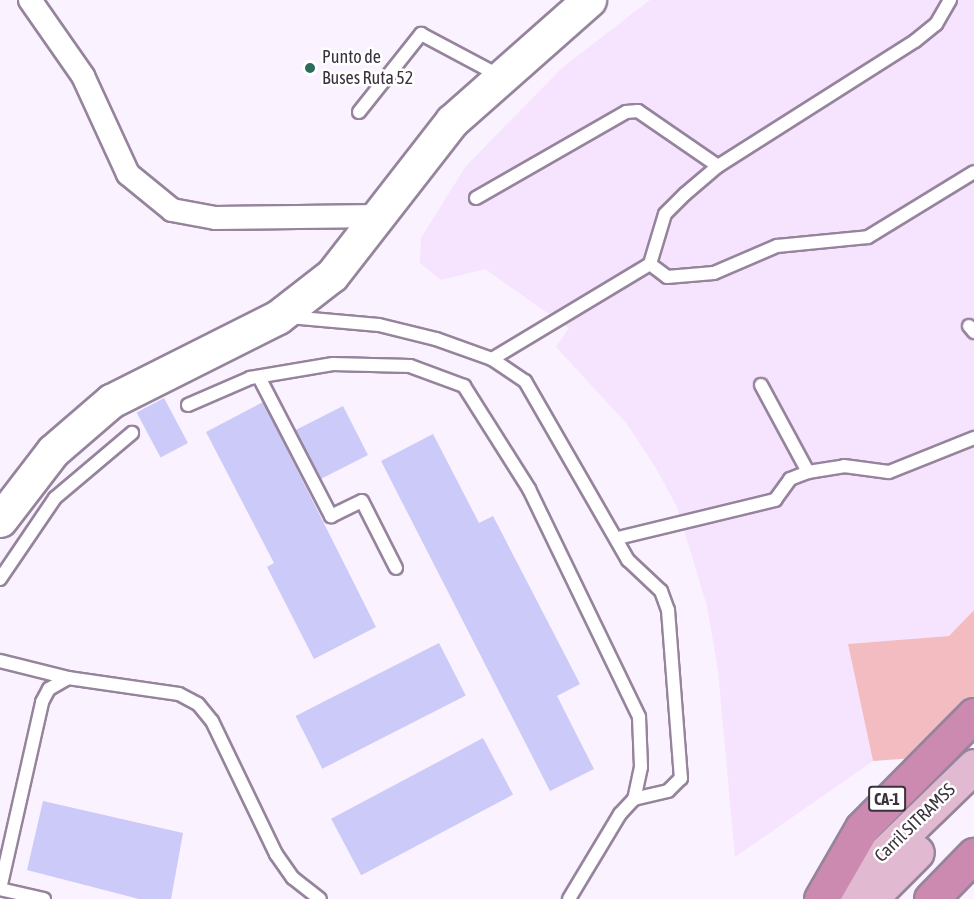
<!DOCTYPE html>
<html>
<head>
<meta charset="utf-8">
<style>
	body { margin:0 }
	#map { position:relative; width:974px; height:899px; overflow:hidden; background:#faf2fe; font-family:"Asap Condensed",sans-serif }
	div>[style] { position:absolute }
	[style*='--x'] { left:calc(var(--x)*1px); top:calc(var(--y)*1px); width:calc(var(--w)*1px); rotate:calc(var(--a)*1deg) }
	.built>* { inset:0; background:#f6e3fe }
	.green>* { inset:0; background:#f2bcc1 }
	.building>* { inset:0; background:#cccaf8; transform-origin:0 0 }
	.roads { filter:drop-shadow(2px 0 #96849d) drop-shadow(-2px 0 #96849d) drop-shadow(0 2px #96849d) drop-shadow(0 -2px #96849d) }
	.lane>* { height:12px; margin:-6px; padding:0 6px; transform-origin:6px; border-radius:6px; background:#fff }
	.street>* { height:22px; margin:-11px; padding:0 11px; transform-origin:11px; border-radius:11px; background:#fff }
	.secondary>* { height:33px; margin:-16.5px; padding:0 16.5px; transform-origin:16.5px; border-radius:16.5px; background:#fff }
	.primary>* { height:33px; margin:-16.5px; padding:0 16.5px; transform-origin:16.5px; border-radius:16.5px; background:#e1b9d0 }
	.highway>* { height:33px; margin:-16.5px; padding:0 16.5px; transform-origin:16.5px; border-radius:16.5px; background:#cd8ab0 }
	.dots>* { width:16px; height:16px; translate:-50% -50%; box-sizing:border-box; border:3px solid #fff; border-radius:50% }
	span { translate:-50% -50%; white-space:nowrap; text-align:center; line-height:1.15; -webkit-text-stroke:5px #fff; paint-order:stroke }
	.shield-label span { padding:2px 4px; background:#fff; border:2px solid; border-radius:4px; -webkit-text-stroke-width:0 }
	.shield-label { font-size:16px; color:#3a323d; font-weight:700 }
	.poi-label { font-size:18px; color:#3a323d }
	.left { translate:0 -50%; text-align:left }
	.street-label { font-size:18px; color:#3a323d }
</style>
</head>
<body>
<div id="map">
	<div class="built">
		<i style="clip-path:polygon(650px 0,974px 0,974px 610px,949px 636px,848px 644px,873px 761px,735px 857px,718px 670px,707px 606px,677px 507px,656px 468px,627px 424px,556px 347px,569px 328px,485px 269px,441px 280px,420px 263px,421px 238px,466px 166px,563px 67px)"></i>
	</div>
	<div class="green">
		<i style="clip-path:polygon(974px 610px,974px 697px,914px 758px,873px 761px,848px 644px,949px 636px)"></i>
	</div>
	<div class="building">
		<i style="left:164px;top:398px;width:51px;height:31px;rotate:62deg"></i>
		<i style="clip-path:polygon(263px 402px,376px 627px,314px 659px,267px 567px,274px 563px,206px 432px)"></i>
		<i style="left:343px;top:406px;width:55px;height:53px;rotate:63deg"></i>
		<i style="clip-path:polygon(433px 434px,479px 523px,493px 516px,580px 684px,557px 696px,594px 769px,550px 791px,381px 461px)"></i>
		<i style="left:439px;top:643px;width:59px;height:161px;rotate:63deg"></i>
		<i style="left:483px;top:738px;width:64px;height:172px;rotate:62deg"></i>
		<i style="clip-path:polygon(43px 801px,183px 833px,171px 899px,139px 899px,27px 870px)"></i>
	</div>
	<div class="roads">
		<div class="lane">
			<i style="--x:950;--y:0;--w:28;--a:120"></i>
			<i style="--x:936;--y:24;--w:27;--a:141"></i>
			<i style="--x:915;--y:41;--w:233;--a:147.6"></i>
			<i style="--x:718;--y:166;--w:43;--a:139.7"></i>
			<i style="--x:685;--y:194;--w:28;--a:135"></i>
			<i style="--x:665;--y:214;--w:52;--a:106.7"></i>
			<i style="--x:650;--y:264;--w:21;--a:37"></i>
			<i style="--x:667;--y:277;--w:47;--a:-4.9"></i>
			<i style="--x:714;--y:273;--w:69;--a:-23.2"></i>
			<i style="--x:777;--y:246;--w:91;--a:-5.6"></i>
			<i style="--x:868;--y:237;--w:124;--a:-31.5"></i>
			<i style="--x:359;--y:112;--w:100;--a:-51.5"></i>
			<i style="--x:421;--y:34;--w:87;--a:28"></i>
			<i style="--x:476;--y:198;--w:173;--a:-29.8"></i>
			<i style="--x:626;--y:112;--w:12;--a:-5"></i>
			<i style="--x:638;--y:111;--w:97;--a:34.5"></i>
			<i style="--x:289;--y:317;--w:90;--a:5.1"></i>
			<i style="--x:379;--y:325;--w:59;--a:13.8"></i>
			<i style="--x:436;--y:339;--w:59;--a:19.7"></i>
			<i style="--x:492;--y:359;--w:40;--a:34"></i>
			<i style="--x:525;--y:381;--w:207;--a:60.1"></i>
			<i style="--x:628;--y:560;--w:45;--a:43.2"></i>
			<i style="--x:661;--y:591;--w:20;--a:70"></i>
			<i style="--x:668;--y:610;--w:169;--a:85.6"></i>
			<i style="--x:681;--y:778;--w:18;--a:135"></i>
			<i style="--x:668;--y:791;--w:35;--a:167"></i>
			<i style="--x:634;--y:799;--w:21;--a:133"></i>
			<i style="--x:620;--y:814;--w:99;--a:121"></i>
			<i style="--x:969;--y:326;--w:8;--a:50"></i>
			<i style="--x:492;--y:359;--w:184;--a:-31"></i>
			<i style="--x:259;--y:377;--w:157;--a:62.6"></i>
			<i style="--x:331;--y:516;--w:34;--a:-26"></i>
			<i style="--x:362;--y:501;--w:75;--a:63.1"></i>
			<i style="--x:761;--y:385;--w:99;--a:61.6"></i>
			<i style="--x:188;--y:405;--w:68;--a:-23.5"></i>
			<i style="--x:250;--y:378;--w:84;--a:-9.6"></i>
			<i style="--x:333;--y:364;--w:77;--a:1.5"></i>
			<i style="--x:410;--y:366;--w:58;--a:20.3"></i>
			<i style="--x:464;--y:386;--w:122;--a:57.7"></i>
			<i style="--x:529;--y:489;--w:253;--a:64.2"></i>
			<i style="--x:639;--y:717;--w:50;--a:87.7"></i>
			<i style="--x:641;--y:767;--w:33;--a:102"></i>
			<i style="--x:618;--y:538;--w:162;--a:-13.6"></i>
			<i style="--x:775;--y:500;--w:26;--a:-54"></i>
			<i style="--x:790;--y:479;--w:19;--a:-21"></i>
			<i style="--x:808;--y:472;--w:36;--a:-9"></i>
			<i style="--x:844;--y:466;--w:45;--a:7.6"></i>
			<i style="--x:889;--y:472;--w:92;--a:-21.8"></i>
			<i style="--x:0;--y:579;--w:98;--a:-55.8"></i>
			<i style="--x:55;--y:498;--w:101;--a:-40.2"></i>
			<i style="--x:0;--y:661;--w:70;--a:14"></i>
			<i style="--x:44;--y:899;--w:45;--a:-167.2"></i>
			<i style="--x:0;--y:889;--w:192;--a:-77.3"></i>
			<i style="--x:42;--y:702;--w:15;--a:-62"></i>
			<i style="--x:49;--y:689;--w:22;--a:-30"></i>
			<i style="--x:68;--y:678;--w:112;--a:8.2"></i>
			<i style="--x:179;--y:694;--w:21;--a:28"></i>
			<i style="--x:198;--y:704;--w:22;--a:51"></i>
			<i style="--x:212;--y:721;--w:148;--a:64.3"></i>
			<i style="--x:276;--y:854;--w:29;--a:55"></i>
			<i style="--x:293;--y:878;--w:34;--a:38"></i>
		</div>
		<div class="street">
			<i style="--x:30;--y:0;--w:93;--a:55.1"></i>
			<i style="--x:83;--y:76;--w:108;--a:65.3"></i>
			<i style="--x:128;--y:174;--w:57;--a:39.3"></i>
			<i style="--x:172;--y:210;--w:44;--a:10.5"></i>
			<i style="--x:215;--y:218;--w:166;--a:-0.7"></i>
		</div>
		<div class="secondary">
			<i style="--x:0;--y:520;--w:87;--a:-52.5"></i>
			<i style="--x:53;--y:451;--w:77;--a:-40.8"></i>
			<i style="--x:111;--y:401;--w:187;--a:-26.7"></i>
			<i style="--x:278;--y:317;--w:68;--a:-37.9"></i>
			<i style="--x:332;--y:275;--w:195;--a:-52.1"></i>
			<i style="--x:452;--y:121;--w:183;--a:-41.5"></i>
		</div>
		<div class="primary">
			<i style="--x:825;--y:899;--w:59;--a:-36.1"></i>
			<i style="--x:873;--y:864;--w:141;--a:-44.1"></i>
			<i style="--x:870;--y:899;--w:66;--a:-45"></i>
		</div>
		<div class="highway">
			<i style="--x:821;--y:899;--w:82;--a:-60"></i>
			<i style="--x:862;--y:828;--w:159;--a:-45.3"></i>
			<i style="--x:931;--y:899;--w:62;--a:-45.7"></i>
		</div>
	</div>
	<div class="dots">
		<i style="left:310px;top:68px;background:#2c6c5b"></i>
	</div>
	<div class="shield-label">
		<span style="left:887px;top:799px">CA-1</span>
	</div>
	<div class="poi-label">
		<span class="left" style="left:322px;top:68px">Punto de<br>Buses Ruta 52</span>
	</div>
	<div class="street-label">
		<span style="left:915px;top:823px;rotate:-44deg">Carril SITRAMSS</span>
	</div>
</div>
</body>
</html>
